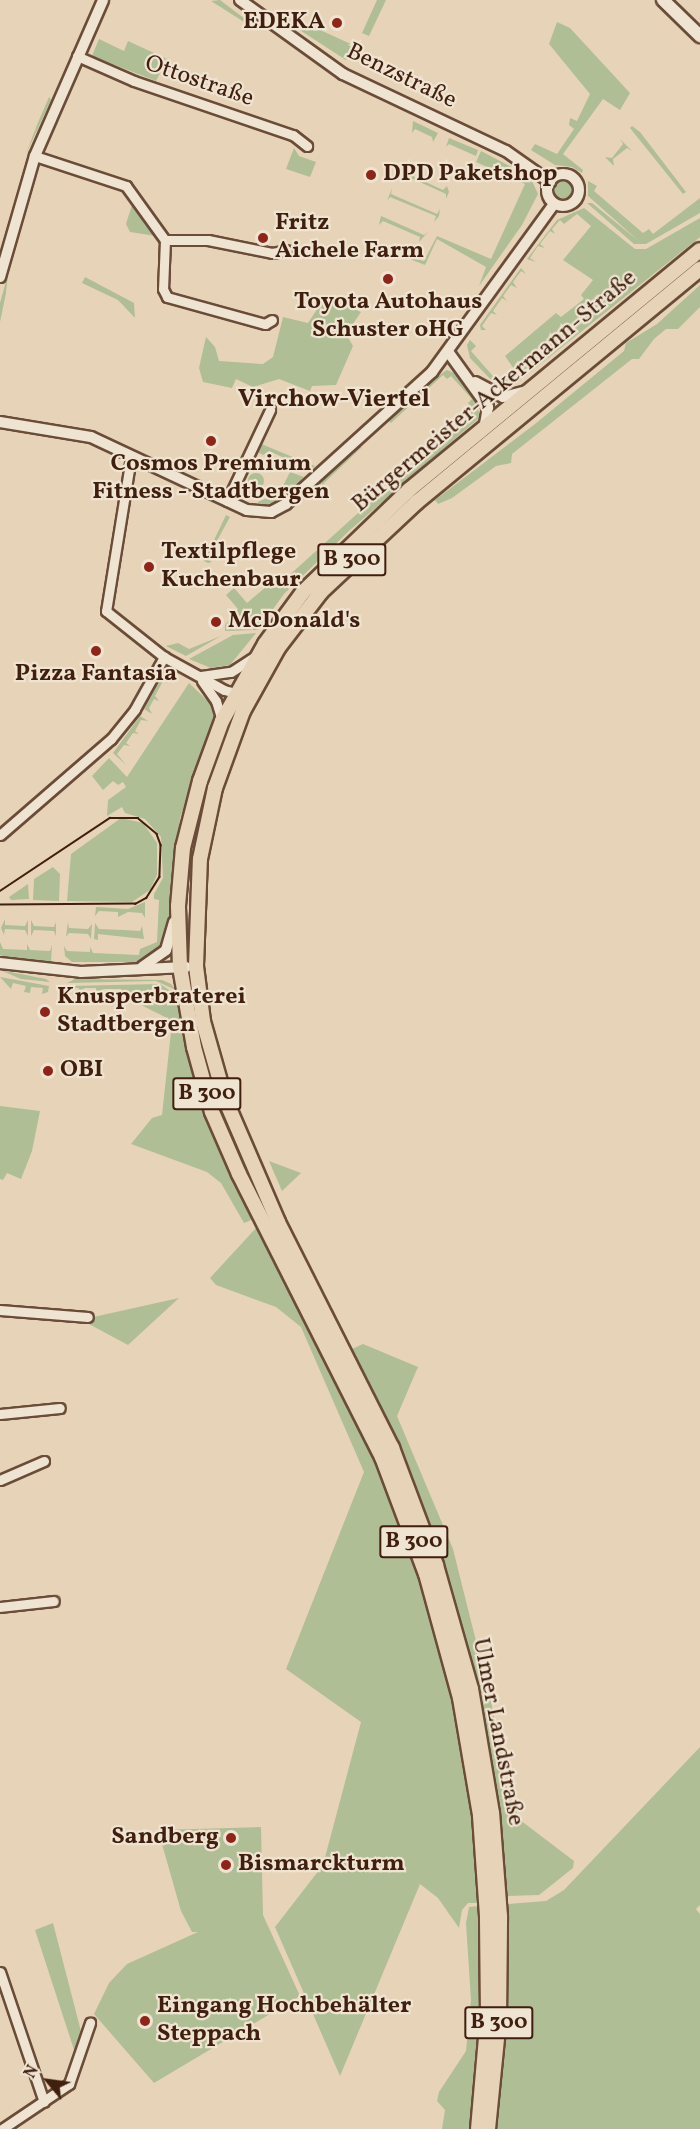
<!DOCTYPE html>
<html>
<head>
<meta charset="utf-8">
<style>
	body { margin:0 }
	#map { position:relative; width:700px; height:2129px; overflow:hidden; background:#e7d4b8; font-family:Vollkorn,serif }
	div>[style] { position:absolute }
	[style*='--x'] { left:calc(var(--x)*1px); top:calc(var(--y)*1px); width:calc(var(--w)*1px); rotate:calc(var(--a)*1deg) }
	.green>* { inset:0; background:#afbe94 }
	.round { border-radius:50% }
	.roads { filter:drop-shadow(2px 0 #6a4c38) drop-shadow(-2px 0 #6a4c38) drop-shadow(0 2px #6a4c38) drop-shadow(0 -2px #6a4c38) }
	.minor>* { height:9px; margin:-4.5px; padding:0 4.5px; transform-origin:4.5px; border-radius:4.5px; background:#efe3d1 }
	.tertiary>* { height:10px; margin:-5px; padding:0 5px; transform-origin:5px; border-radius:5px; background:#efe3d1 }
	.tertiary>.ring { margin:-5px; padding:0; box-sizing:content-box; background:none; border:10px solid #efe3d1; border-radius:50% }
	.secondary>* { height:12px; margin:-6px; padding:0 6px; transform-origin:6px; border-radius:6px; background:#efe3d1 }
	.primary>* { height:14px; margin:-7px; padding:0 7px; transform-origin:7px; border-radius:7px; background:#e7d4b8 }
	.tram>* { height:1.5px; margin:-0.75px; padding:0 0.75px; transform-origin:0.75px; border-radius:0.75px; background:#401f0e }
	.dots>* { width:16px; height:16px; translate:-50% -50%; box-sizing:border-box; border:3px solid #efe3d1; border-radius:50% }
	span { translate:-50% -50%; white-space:nowrap; text-align:center; line-height:1.15; -webkit-text-stroke:4.5px #efe3d1; paint-order:stroke }
	.shield-label span { padding:2px 4px; background:#efe3d1; border:2px solid; border-radius:4px; -webkit-text-stroke-width:0 }
	.shield-label { font-size:22px; color:#401f0e; font-weight:700 }
	.poi-label { font-size:24px; color:#401f0e; font-weight:700 }
	.right { translate:-100% -50%; text-align:right }
	.left { translate:0 -50%; text-align:left }
	.street-label { font-size:24px; color:#401f0e }
	.neighbourhood-label { font-size:26px; color:#401f0e; font-weight:700 }
	.north { position:absolute; left:18px; top:2051px; width:60px; height:60px; -webkit-text-stroke:4px #efe3d1; paint-order:stroke; rotate:299deg; font-size:16px; font-weight:700; line-height:24px; text-align:center; color:#401f0e }
	.north::after { content:''; display:block; margin:auto; width:21px; height:27px; background:#401f0e; clip-path:polygon(50% 0,100% 100%,50% 72%,0 100%) }
</style>
</head>
<body>
<div id="map">
	<div class="green">
		<i style="clip-path:polygon(220px 0,253px 25px,252px 27px,211px 1px)"></i>
		<i style="clip-path:polygon(377px 0,386px 0,369px 36px,362px 33px)"></i>
		<i style="clip-path:polygon(298px 16px,295px 22px,305px 28px,307px 24px,353px 45px,346px 60px,292px 25px)"></i>
		<i style="clip-path:polygon(557px 22px,570px 28px,630px 93px,620px 110px,603px 99px,563px 154px,583px 170px,582px 173px,572px 167px,555px 165px,531px 150px,535px 144px,557px 154px,574px 129px,569px 125px,570px 118px,577px 121px,590px 94px,549px 44px)"></i>
		<i style="clip-path:polygon(99px 39px,124px 51px,128px 41px,167px 59px,156px 81px,92px 56px)"></i>
		<i style="clip-path:polygon(49px 97px,51px 100px,26px 154px,37px 125px)"></i>
		<i style="clip-path:polygon(413px 121px,438px 133px,433px 142px,432px 137px,415px 129px,412px 133px)"></i>
		<i style="clip-path:polygon(632px 126px,640px 132px,686px 192px,683px 194px,630px 128px)"></i>
		<i style="clip-path:polygon(449px 138px,478px 150px,476px 156px,449px 144px,446px 147px)"></i>
		<i style="clip-path:polygon(620px 139px,632px 151px,627px 148px,613px 159px,614px 166px,605px 157px,612px 158px,623px 144px)"></i>
		<i style="clip-path:polygon(294px 148px,299px 156px,316px 162px,310px 177px,286px 169px)"></i>
		<i style="clip-path:polygon(481px 151px,519px 171px,533px 183px,538px 194px,522px 225px,479px 286px,486px 267px,437px 239px,425px 265px,397px 254px,424px 261px,437px 236px,491px 259px,525px 184px,476px 162px)"></i>
		<i style="clip-path:polygon(405px 167px,404px 172px,443px 190px,447px 186px,449px 192px,446px 199px,446px 194px,400px 173px,396px 177px)"></i>
		<i class="round" style="left:554px;top:181px;width:18px;height:18px"></i>
		<i style="clip-path:polygon(588px 181px,597px 186px,594px 191px,643px 233px,649px 229px,653px 234px,700px 198px,700px 213px,646px 244px,634px 244px,587px 203px,592px 203px,640px 242px,588px 196px)"></i>
		<i style="clip-path:polygon(392px 188px,391px 194px,437px 214px,440px 209px,439px 216px,434px 222px,436px 216px,390px 197px,387px 201px)"></i>
		<i style="clip-path:polygon(132px 205px,156px 236px,130px 232px,126px 224px)"></i>
		<i style="clip-path:polygon(584px 208px,635px 249px,646px 249px,700px 218px,700px 237px,512px 387px,498px 387px,470px 358px,467px 345px,470px 340px,476px 346px,471px 351px,499px 383px,514px 369px,505px 356px,556px 313px,561px 317px,584px 299px,581px 295px,593px 280px,563px 260px,591px 226px,577px 214px,564px 224px,560px 220px,552px 229px,555px 234px,550px 231px,540px 244px,545px 248px,538px 246px,530px 258px,536px 262px,527px 259px,557px 220px)"></i>
		<i style="clip-path:polygon(382px 211px,381px 216px,424px 235px,428px 232px,419px 242px,420px 237px,383px 221px,379px 225px)"></i>
		<i style="clip-path:polygon(517px 264px,517px 266px,476px 324px,478px 319px)"></i>
		<i style="clip-path:polygon(521px 268px,526px 274px,521px 271px,513px 282px,517px 288px,511px 285px,503px 296px,507px 301px,502px 298px,493px 311px,497px 315px,491px 313px,482px 326px,486px 330px,481px 330px,480px 325px)"></i>
		<i style="clip-path:polygon(8px 274px,6px 293px,0 322px,0 303px)"></i>
		<i style="clip-path:polygon(85px 277px,134px 303px,135px 318px,118px 300px,82px 283px)"></i>
		<i style="clip-path:polygon(700px 285px,700px 307px,678px 329px,666px 329px,654px 339px,639px 359px,632px 359px,512px 454px,511px 463px,496px 466px,452px 498px,438px 504px,435px 500px,535px 424px,624px 351px,626px 343px,657px 324px)"></i>
		<i style="clip-path:polygon(325px 297px,361px 312px,346px 334px,353px 346px,336px 385px,312px 386px,310px 391px,279px 379px,253px 387px,236px 379px,232px 388px,203px 382px,199px 368px,206px 337px,215px 347px,219px 361px,263px 364px,273px 357px,283px 317px,308px 323px)"></i>
		<i style="clip-path:polygon(447px 370px,456px 374px,478px 400px,479px 418px,350px 530px,284px 594px,258px 630px,225px 631px,225px 625px,238px 609px,226px 595px,234px 588px,247px 603px,280px 575px,284px 580px,473px 409px,468px 403px,472px 399px,451px 376px,447px 379px,443px 375px,391px 423px,388px 420px,423px 386px)"></i>
		<i style="clip-path:polygon(259px 443px,312px 465px,315px 466px,311px 470px,269px 451px,263px 455px,256px 451px)"></i>
		<i style="clip-path:polygon(358px 447px,362px 447px,323px 484px,326px 488px,312px 500px,309px 492px)"></i>
		<i style="clip-path:polygon(290px 472px,304px 477px,277px 502px,258px 506px,258px 502px,280px 492px)"></i>
		<i class="round" style="left:248px;top:473px;width:16px;height:16px"></i>
		<i style="clip-path:polygon(226px 515px,230px 517px,207px 559px,212px 562px,208px 563px,204px 561px)"></i>
		<i style="clip-path:polygon(256px 633px,230px 665px,211px 668px,189px 659px,233px 635px)"></i>
		<i style="clip-path:polygon(221px 636px,186px 656px,166px 646px,178px 643px,189px 649px)"></i>
		<i style="clip-path:polygon(161px 679px,169px 684px,163px 681px,155px 696px,159px 701px,154px 699px,149px 708px,152px 714px,144px 709px)"></i>
		<i style="clip-path:polygon(189px 683px,213px 706px,214px 723px,180px 818px,169px 929px,162px 947px,148px 959px,135px 962px,72px 962px,65px 956px,64px 946px,67px 951px,90px 952px,90px 947px,93px 953px,139px 955px,140px 949px,157px 942px,159px 900px,154px 899px,154px 894px,163px 878px,161px 837px,145px 819px,125px 813px,122px 807px,107px 816px,108px 800px,126px 787px,123px 782px,118px 785px,113px 781px,103px 790px,92px 776px,109px 758px,127px 777px)"></i>
		<i style="clip-path:polygon(140px 716px,148px 721px,141px 720px,135px 731px,139px 734px,133px 733px,126px 743px,130px 746px,124px 745px,117px 754px,126px 765px,113px 753px)"></i>
		<i style="clip-path:polygon(121px 818px,143px 823px,157px 843px,157px 875px,150px 890px,132px 902px,67px 901px,71px 854px)"></i>
		<i style="clip-path:polygon(53px 867px,60px 874px,59px 901px,33px 900px,34px 879px)"></i>
		<i style="clip-path:polygon(28px 884px,29px 899px,11px 900px,9px 897px)"></i>
		<i style="clip-path:polygon(145px 902px,145px 918px,142px 913px,128px 912px,118px 917px,118px 912px,99px 911px,95px 916px,96px 907px,128px 909px)"></i>
		<i style="clip-path:polygon(5px 919px,5px 925px,25px 926px,28px 920px,28px 936px,25px 930px,5px 929px,4px 935px,1px 928px)"></i>
		<i style="clip-path:polygon(31px 920px,34px 926px,54px 927px,56px 922px,56px 936px,54px 931px,34px 930px,31px 936px)"></i>
		<i style="clip-path:polygon(68px 922px,69px 928px,88px 929px,92px 924px,91px 939px,88px 934px,69px 933px,66px 937px)"></i>
		<i style="clip-path:polygon(95px 923px,99px 929px,124px 930px,140px 931px,142px 926px,144px 939px,98px 934px,98px 940px,94px 939px)"></i>
		<i style="clip-path:polygon(0 942px,3px 949px,27px 950px,27px 944px,30px 950px,50px 951px,52px 945px,51px 962px,45px 965px,5px 957px,0 955px)"></i>
		<i style="clip-path:polygon(0 970px,46px 979px,50px 982px,21px 979px)"></i>
		<i style="clip-path:polygon(0 977px,49px 986px,48px 992px,42px 994px,43px 988px,31px 987px,30px 993px,24px 992px,26px 986px,13px 983px,11px 989px)"></i>
		<i style="clip-path:polygon(75px 979px,162px 980px,171px 984px,176px 990px,156px 981px,67px 983px)"></i>
		<i style="clip-path:polygon(160px 984px,178px 996px,189px 1050px,217px 1139px,253px 1218px,249px 1221px,244px 1223px,221px 1183px,207px 1172px,131px 1144px,152px 1118px,162px 1115px,171px 1032px,167px 1018px,121px 995px,121px 989px,103px 989px,102px 994px,97px 994px,96px 988px,84px 988px,83px 994px,79px 994px,79px 988px,70px 988px,70px 994px,65px 991px,69px 986px)"></i>
		<i style="clip-path:polygon(0 1106px,40px 1111px,32px 1151px,21px 1179px,7px 1173px,3px 1180px,0 1179px)"></i>
		<i style="clip-path:polygon(269px 1161px,301px 1173px,282px 1191px)"></i>
		<i style="clip-path:polygon(257px 1227px,303px 1309px,378px 1463px,411px 1544px,449px 1671px,474px 1811px,480px 1903px,468px 1903px,462px 1910px,459px 1928px,438px 1898px,420px 1884px,340px 2076px,275px 1927px,323px 1865px,361px 1722px,286px 1669px,364px 1472px,301px 1327px,276px 1307px,216px 1285px,210px 1278px)"></i>
		<i style="clip-path:polygon(179px 1298px,128px 1345px,87px 1323px,89px 1318px)"></i>
		<i style="clip-path:polygon(363px 1344px,418px 1367px,397px 1416px,453px 1549px,491px 1701px,507px 1787px,520px 1820px,574px 1861px,573px 1868px,539px 1895px,506px 1896px,498px 1810px,397px 1443px,352px 1349px)"></i>
		<i style="clip-path:polygon(700px 1747px,700px 1905px,696px 1909px,700px 1914px,700px 2129px,496px 2129px,508px 1904px,546px 1901px,564px 1890px)"></i>
		<i style="clip-path:polygon(261px 1827px,263px 1915px,300px 1996px,154px 2083px,94px 2014px,109px 1983px,127px 1964px,198px 1932px,192px 1932px,181px 1911px,158px 1830px)"></i>
		<i style="clip-path:polygon(479px 1906px,480px 2026px,469px 2129px,442px 2129px,445px 2110px,437px 2101px,439px 2092px,466px 2051px,471px 2000px,466px 1923px,469px 1907px)"></i>
		<i style="clip-path:polygon(53px 1923px,83px 2039px,77px 2059px,35px 1930px)"></i>
	</div>
	<div class="roads">
		<div class="minor">
			<i style="--x:77;--y:56;--w:62;--a:23.7"></i>
			<i style="--x:134;--y:81;--w:168;--a:18.8"></i>
			<i style="--x:293;--y:135;--w:18;--a:38"></i>
			<i style="--x:35;--y:156;--w:96;--a:18.2"></i>
			<i style="--x:126;--y:186;--w:67;--a:54.2"></i>
			<i style="--x:165;--y:240;--w:43;--a:0"></i>
			<i style="--x:208;--y:240;--w:65;--a:11.5"></i>
			<i style="--x:272;--y:253;--w:15;--a:-11"></i>
			<i style="--x:165;--y:240;--w:49;--a:92.3"></i>
			<i style="--x:163;--y:289;--w:9;--a:63"></i>
			<i style="--x:167;--y:297;--w:102;--a:15.4"></i>
			<i style="--x:265;--y:324;--w:8;--a:-30"></i>
			<i style="--x:131;--y:457;--w:156;--a:99.2"></i>
			<i style="--x:106;--y:611;--w:74;--a:38.4"></i>
			<i style="--x:164;--y:657;--w:68;--a:28.8"></i>
			<i style="--x:224;--y:690;--w:16;--a:14"></i>
			<i style="--x:227;--y:501;--w:101;--a:-64.7"></i>
			<i style="--x:201;--y:676;--w:30;--a:-8"></i>
			<i style="--x:231;--y:672;--w:31;--a:-33"></i>
			<i style="--x:202;--y:681;--w:24;--a:55"></i>
			<i style="--x:216;--y:701;--w:21;--a:73"></i>
			<i style="--x:0;--y:835;--w:147;--a:-40.9"></i>
			<i style="--x:111;--y:739;--w:38;--a:-51"></i>
			<i style="--x:135;--y:709;--w:60;--a:-60.9"></i>
			<i style="--x:0;--y:1310;--w:88;--a:4.5"></i>
			<i style="--x:0;--y:1414;--w:60;--a:-5.7"></i>
			<i style="--x:0;--y:1480;--w:48;--a:-23.4"></i>
			<i style="--x:0;--y:1607;--w:54;--a:-6.3"></i>
			<i style="--x:0;--y:1972;--w:137;--a:71.3"></i>
			<i style="--x:2;--y:2129;--w:81;--a:-33.9"></i>
			<i style="--x:69;--y:2084;--w:65;--a:-71"></i>
		</div>
		<div class="tertiary">
			<i style="--x:240;--y:0;--w:127;--a:35.7"></i>
			<i style="--x:343;--y:74;--w:180;--a:25.3"></i>
			<i style="--x:506;--y:151;--w:54;--a:35.2"></i>
			<i class="ring" style="left:547px;top:174px;width:22px;height:22px"></i>
			<i style="--x:0;--y:277;--w:126;--a:-73.9"></i>
			<i style="--x:35;--y:156;--w:170;--a:-66.4"></i>
			<i style="--x:449;--y:353;--w:67;--a:54.2"></i>
			<i style="--x:488;--y:407;--w:22;--a:100"></i>
			<i style="--x:475;--y:382;--w:32;--a:28"></i>
			<i style="--x:503;--y:397;--w:25;--a:-14"></i>
			<i style="--x:0;--y:422;--w:92;--a:9.4"></i>
			<i style="--x:91;--y:437;--w:172;--a:25.1"></i>
			<i style="--x:247;--y:510;--w:24;--a:5"></i>
			<i style="--x:271;--y:512;--w:17;--a:-28"></i>
			<i style="--x:286;--y:504;--w:197;--a:-42.1"></i>
			<i style="--x:432;--y:372;--w:208;--a:-54"></i>
			<i style="--x:0;--y:963;--w:81;--a:6.3"></i>
			<i style="--x:81;--y:972;--w:105;--a:-2.7"></i>
			<i style="--x:142;--y:967;--w:29;--a:-35"></i>
			<i style="--x:166;--y:950;--w:29;--a:-74"></i>
		</div>
		<div class="secondary">
			<i style="--x:663;--y:0;--w:52;--a:44.2"></i>
		</div>
		<div class="primary">
			<i style="--x:478;--y:2129;--w:114;--a:-85"></i>
			<i style="--x:488;--y:2015;--w:99;--a:-90.6"></i>
			<i style="--x:487;--y:1916;--w:101;--a:-94"></i>
			<i style="--x:480;--y:1815;--w:119;--a:-99.7"></i>
			<i style="--x:460;--y:1698;--w:129;--a:-105.3"></i>
			<i style="--x:426;--y:1574;--w:125;--a:-110.6"></i>
			<i style="--x:382;--y:1457;--w:317;--a:-116.8"></i>
			<i style="--x:239;--y:1174;--w:68;--a:-113.5"></i>
			<i style="--x:212;--y:1112;--w:67;--a:-105.5"></i>
			<i style="--x:194;--y:1047;--w:81;--a:-99.9"></i>
			<i style="--x:180;--y:967;--w:61;--a:-91.9"></i>
			<i style="--x:178;--y:906;--w:58;--a:-85.1"></i>
			<i style="--x:183;--y:848;--w:69;--a:-75.8"></i>
			<i style="--x:200;--y:781;--w:64;--a:-69.9"></i>
			<i style="--x:222;--y:721;--w:88;--a:-60.8"></i>
			<i style="--x:265;--y:644;--w:64;--a:-53.8"></i>
			<i style="--x:303;--y:592;--w:147;--a:-43.9"></i>
			<i style="--x:409;--y:490;--w:377;--a:-39.5"></i>
			<i style="--x:488;--y:2129;--w:111;--a:-84.3"></i>
			<i style="--x:499;--y:2019;--w:103;--a:-89.4"></i>
			<i style="--x:500;--y:1916;--w:103;--a:-94.4"></i>
			<i style="--x:492;--y:1813;--w:126;--a:-99.6"></i>
			<i style="--x:471;--y:1689;--w:129;--a:-105.8"></i>
			<i style="--x:436;--y:1565;--w:125;--a:-110.6"></i>
			<i style="--x:392;--y:1448;--w:253;--a:-116.8"></i>
			<i style="--x:278;--y:1222;--w:134;--a:-113.3"></i>
			<i style="--x:225;--y:1099;--w:81;--a:-105.8"></i>
			<i style="--x:203;--y:1021;--w:55;--a:-97.3"></i>
			<i style="--x:196;--y:966;--w:107;--a:-87.9"></i>
			<i style="--x:200;--y:859;--w:73;--a:-78.1"></i>
			<i style="--x:215;--y:788;--w:82;--a:-70"></i>
			<i style="--x:243;--y:711;--w:72;--a:-60.9"></i>
			<i style="--x:278;--y:648;--w:71;--a:-52.5"></i>
			<i style="--x:321;--y:592;--w:132;--a:-43.2"></i>
			<i style="--x:417;--y:502;--w:367;--a:-39.5"></i>
		</div>
	</div>
	<div class="tram">
		<i style="--x:0;--y:891;--w:132;--a:-33.6"></i>
		<i style="--x:110;--y:818;--w:28;--a:0"></i>
		<i style="--x:138;--y:818;--w:25;--a:40"></i>
		<i style="--x:157;--y:834;--w:12;--a:70"></i>
		<i style="--x:161;--y:845;--w:32;--a:92"></i>
		<i style="--x:160;--y:877;--w:25;--a:122"></i>
		<i style="--x:147;--y:898;--w:13;--a:151"></i>
		<i style="--x:136;--y:904;--w:136;--a:179.6"></i>
	</div>
	<div class="dots">
		<i style="left:337px;top:23px;background:#8f2418"></i>
		<i style="left:371px;top:175px;background:#8f2418"></i>
		<i style="left:263px;top:238px;background:#8f2418"></i>
		<i style="left:388px;top:279px;background:#8f2418"></i>
		<i style="left:211px;top:441px;background:#8f2418"></i>
		<i style="left:149px;top:567px;background:#8f2418"></i>
		<i style="left:216px;top:622px;background:#8f2418"></i>
		<i style="left:96px;top:651px;background:#8f2418"></i>
		<i style="left:45px;top:1012px;background:#8f2418"></i>
		<i style="left:48px;top:1071px;background:#8f2418"></i>
		<i style="left:231px;top:1838px;background:#8f2418"></i>
		<i style="left:226px;top:1865px;background:#8f2418"></i>
		<i style="left:145px;top:2021px;background:#8f2418"></i>
	</div>
	<div class="shield-label">
		<span style="left:352px;top:560px">B 300</span>
		<span style="left:207px;top:1094px">B 300</span>
		<span style="left:414px;top:1542px">B 300</span>
		<span style="left:499px;top:2023px">B 300</span>
	</div>
	<div class="poi-label">
		<span class="right" style="left:325px;top:23px">EDEKA</span>
		<span class="left" style="left:383px;top:175px">DPD Paketshop</span>
		<span class="left" style="left:275px;top:238px">Fritz<br>Aichele Farm</span>
		<span style="left:388px;top:317px">Toyota Autohaus<br>Schuster oHG</span>
		<span style="left:211px;top:479px">Cosmos Premium<br>Fitness - Stadtbergen</span>
		<span class="left" style="left:161px;top:567px">Textilpflege<br>Kuchenbaur</span>
		<span class="left" style="left:228px;top:622px">McDonald's</span>
		<span style="left:96px;top:675px">Pizza Fantasia</span>
		<span class="left" style="left:57px;top:1012px">Knusperbraterei<br>Stadtbergen</span>
		<span class="left" style="left:60px;top:1071px">OBI</span>
		<span class="right" style="left:219px;top:1838px">Sandberg</span>
		<span class="left" style="left:238px;top:1865px">Bismarckturm</span>
		<span class="left" style="left:157px;top:2021px">Eingang Hochbehälter<br>Steppach</span>
	</div>
	<div class="street-label">
		<span style="left:401px;top:77px;rotate:26deg">Benzstraße</span>
		<span style="left:199px;top:82px;rotate:19deg">Ottostraße</span>
		<span style="left:495px;top:392px;rotate:-40deg">Bürgermeister-Ackermann-Straße</span>
		<span style="left:497px;top:1732px;rotate:79deg">Ulmer Landstraße</span>
	</div>
	<div class="neighbourhood-label">
		<span style="left:334px;top:400px">Virchow-Viertel</span>
	</div>
	<div class="north">N</div>
</div>
</body>
</html>
